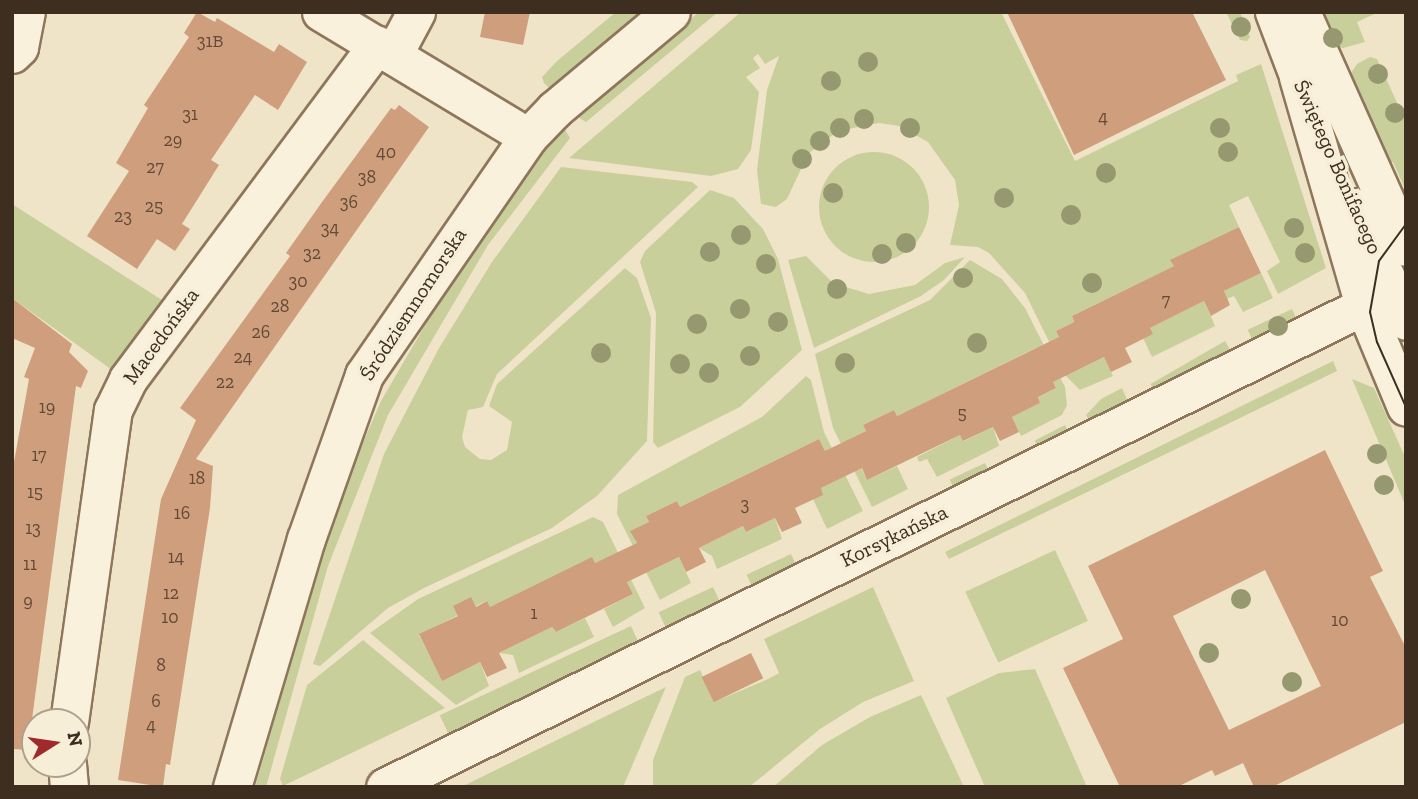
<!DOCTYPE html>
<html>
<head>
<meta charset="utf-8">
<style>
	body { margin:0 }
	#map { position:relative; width:1418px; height:799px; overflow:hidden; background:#f0e4c8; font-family:"Zilla Slab",serif }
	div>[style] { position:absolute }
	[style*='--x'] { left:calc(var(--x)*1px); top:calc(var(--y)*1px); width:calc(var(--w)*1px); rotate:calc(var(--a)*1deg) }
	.green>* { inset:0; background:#c9cf9b; transform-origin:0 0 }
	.round { border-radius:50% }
	.building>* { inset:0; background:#cf9f7d; transform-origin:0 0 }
	.roads { filter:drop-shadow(2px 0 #8d765c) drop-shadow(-2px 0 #8d765c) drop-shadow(0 2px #8d765c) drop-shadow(0 -2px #8d765c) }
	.minor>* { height:37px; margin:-18.5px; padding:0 18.5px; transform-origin:18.5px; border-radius:18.5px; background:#faf1dc }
	.tram>* { height:2px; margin:-1px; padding:0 1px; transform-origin:1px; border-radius:1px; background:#3d2e20 }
	.trees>* { width:20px; height:20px; margin:-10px; border-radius:50%; background:#96986f }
	span { translate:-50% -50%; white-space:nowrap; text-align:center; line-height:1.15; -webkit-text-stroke:7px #f7eed8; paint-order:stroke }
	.number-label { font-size:18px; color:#624a37 }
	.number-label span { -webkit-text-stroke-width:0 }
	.street-label { font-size:21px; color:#3d2e20 }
	.frame { position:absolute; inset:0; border:14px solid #3d2e20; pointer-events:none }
	.north { position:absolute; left:21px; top:708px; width:70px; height:70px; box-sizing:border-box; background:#f7eed8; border:2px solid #ada18e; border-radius:50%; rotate:78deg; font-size:19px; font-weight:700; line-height:28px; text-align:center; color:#3d2e20 }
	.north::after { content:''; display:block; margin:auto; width:24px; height:32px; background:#9e2a2b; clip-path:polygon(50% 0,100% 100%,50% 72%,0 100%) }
</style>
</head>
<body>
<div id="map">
	<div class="green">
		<i style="clip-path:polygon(616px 12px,645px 12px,552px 91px,544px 83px,542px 77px,557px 61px)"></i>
		<i style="clip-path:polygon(699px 12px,718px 12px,586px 122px,576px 116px)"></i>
		<i style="clip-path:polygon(741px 12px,1001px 12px,1075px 161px,1238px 81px,1236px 75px,1261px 64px,1326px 268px,1278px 294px,1267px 271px,1280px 262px,1248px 196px,1229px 205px,1239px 227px,1171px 260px,1174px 266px,1072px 316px,1074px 322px,1056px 331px,1075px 371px,1104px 357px,1113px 376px,1080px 390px,1066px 376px,1025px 293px,989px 253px,978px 247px,950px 245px,959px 205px,955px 180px,928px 142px,899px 126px,879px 123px,838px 131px,808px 154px,787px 199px,776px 207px,761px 204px,757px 170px,767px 90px,779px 56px,765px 64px,758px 54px,753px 58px,760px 68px,746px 77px,759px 92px,751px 150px,738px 169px,711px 176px,569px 158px)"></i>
		<i style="clip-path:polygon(1226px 12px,1240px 12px,1250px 37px,1247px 41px,1240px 40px)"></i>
		<i style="clip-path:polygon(1314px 12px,1379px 12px,1357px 22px,1365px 42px,1343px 48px,1334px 46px)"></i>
		<i style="clip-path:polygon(1370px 57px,1377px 59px,1406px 122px,1406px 191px,1393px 162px,1384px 166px,1349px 76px,1357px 64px)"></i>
		<i style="clip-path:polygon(564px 128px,570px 138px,488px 245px,388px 415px,328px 566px,266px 787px,255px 787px,336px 505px,381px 401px,467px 253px,516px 184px)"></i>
		<i class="round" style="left:819px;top:152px;width:110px;height:110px"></i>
		<i style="clip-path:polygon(561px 167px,692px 182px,698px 187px,497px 374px,483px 407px,468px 410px,462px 437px,465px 447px,480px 459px,491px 460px,507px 450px,512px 422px,489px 406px,497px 384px,625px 268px,637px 278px,651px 318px,647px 441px,597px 496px,552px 528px,426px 587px,388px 608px,320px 666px,313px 664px,384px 454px,439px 348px,492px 262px)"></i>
		<i style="clip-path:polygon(710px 190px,734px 198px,763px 229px,778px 259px,802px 350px,740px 407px,658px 448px,653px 442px,656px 313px,640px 262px,645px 251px)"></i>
		<i style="clip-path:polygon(12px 204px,162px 300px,112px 370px,12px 298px)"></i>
		<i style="clip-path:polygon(806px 256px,833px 283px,869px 294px,915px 285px,945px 263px,965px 257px,944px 280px,921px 296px,814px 348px,788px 260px)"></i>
		<i style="clip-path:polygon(970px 260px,1002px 279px,1025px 308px,1065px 387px,1067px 405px,1062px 415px,1021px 436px,1012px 417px,1040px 403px,1038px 397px,1056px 388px,1036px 348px,897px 416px,894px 410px,863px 425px,866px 431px,848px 440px,867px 480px,897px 466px,908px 489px,872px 507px,833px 428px,815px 354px,930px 300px)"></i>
		<i style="clip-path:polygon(1261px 273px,1273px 298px,1243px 312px,1234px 296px,1227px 299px,1224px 291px)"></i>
		<i style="clip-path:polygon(1204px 301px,1215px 326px,1152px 357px,1143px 338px,1152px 334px,1150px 328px)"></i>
		<i style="left:1292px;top:309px;width:17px;height:49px;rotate:65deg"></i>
		<i style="left:1225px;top:341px;width:16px;height:86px;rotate:60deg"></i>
		<i style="clip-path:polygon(1333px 361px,1337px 371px,949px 559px,945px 552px)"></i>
		<i style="clip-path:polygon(806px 376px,811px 380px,824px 432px,863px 511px,827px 529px,813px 499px,821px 488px,839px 479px,819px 439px,680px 507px,677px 501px,646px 516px,649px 522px,631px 531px,650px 571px,679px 557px,691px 583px,660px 600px,617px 514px,618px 495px,762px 417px)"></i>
		<i style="clip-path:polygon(1352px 379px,1374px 388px,1406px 459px,1406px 507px)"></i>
		<i style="clip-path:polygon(1122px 388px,1130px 406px,1092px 426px,1086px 415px,1101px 399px)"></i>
		<i style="left:1065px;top:425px;width:16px;height:34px;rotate:63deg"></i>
		<i style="clip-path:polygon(993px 427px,999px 446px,937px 477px,927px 459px,919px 462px,917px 457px,960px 435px,964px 441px)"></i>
		<i style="left:985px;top:463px;width:17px;height:39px;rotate:65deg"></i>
		<i style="clip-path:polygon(593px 517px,603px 522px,645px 608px,613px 627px,604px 609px,633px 594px,614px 555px,490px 607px,486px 601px,419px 635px,442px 680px,480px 662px,489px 686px,456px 705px,370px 633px,418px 599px)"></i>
		<i style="clip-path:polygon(775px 518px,782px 539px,717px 569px,712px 556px,699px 548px,743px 526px,746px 532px)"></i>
		<i style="left:1055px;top:550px;width:78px;height:99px;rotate:65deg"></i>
		<i style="left:791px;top:554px;width:19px;height:49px;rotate:65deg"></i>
		<i style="left:713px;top:587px;width:21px;height:60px;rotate:65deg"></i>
		<i style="clip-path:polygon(873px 587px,914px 681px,863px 702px,820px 729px,749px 787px,653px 787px,653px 760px,685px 677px,700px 670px,714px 702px,768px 679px,779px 673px,764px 639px)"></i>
		<i style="clip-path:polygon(585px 618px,594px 637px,519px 673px,513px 655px,499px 653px,552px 627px,556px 632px)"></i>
		<i style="left:631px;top:626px;width:21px;height:211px;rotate:65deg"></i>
		<i style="clip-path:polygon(363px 640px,445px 708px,283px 786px,280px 779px,307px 685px)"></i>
		<i style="clip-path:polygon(1035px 669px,1087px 787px,985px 787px,946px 698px,999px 673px)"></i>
		<i style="clip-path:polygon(666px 687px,623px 787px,461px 787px,606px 716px)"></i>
		<i style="clip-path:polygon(921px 695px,964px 787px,773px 787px,822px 745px,870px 717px)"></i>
	</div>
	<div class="building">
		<i style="clip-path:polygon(197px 12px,215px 22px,217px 18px,274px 52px,279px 44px,307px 62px,278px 110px,255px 95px,211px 160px,219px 165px,182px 224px,190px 229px,175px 251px,157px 239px,137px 269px,87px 236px,129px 171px,116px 163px,148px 108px,144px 105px,189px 37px,184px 33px)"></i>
		<i style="clip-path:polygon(485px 12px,530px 12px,523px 45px,480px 37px)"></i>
		<i style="clip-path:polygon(1007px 12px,1192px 12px,1226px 80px,1074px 155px)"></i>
		<i style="clip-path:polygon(399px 105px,429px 127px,196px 459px,213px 466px,210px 508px,170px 765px,166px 764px,163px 787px,118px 780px,161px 499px,196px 420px,180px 408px,290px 256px,286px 253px,322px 202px,391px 108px,395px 110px)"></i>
		<i style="clip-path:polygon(1239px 227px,1261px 273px,1224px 291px,1230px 305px,1211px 316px,1204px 301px,1150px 328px,1153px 334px,1125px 348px,1132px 362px,1111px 372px,1104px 357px,1053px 382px,1056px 388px,1038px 397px,1040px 403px,1012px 417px,1019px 432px,1000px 441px,993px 427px,963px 441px,960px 435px,867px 480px,862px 468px,821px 488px,823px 495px,795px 508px,802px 523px,782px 532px,775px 518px,746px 532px,743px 526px,699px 548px,706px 562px,686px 572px,679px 557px,627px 582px,633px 594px,556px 632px,552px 627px,499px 653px,507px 668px,487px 677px,480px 662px,442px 681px,419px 634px,458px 616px,453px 606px,471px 597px,476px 607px,487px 601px,490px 607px,592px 557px,595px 563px,637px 543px,630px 531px,649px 522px,646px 516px,677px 501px,680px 507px,819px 439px,825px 451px,866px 431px,863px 425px,894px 410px,897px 416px,1059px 337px,1056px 331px,1074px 322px,1072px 316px,1174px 266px,1170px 260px)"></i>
		<i style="clip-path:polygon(12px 298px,72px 344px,69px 352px,88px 371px,81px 388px,76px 386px,28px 750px,12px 749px,12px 473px,29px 379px,24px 377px,35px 348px,12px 338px)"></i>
		<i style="clip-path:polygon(evenodd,1325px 450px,1383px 571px,1370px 577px,1406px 648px,1406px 722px,1272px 787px,1254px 787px,1243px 763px,1215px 776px,1212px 770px,1177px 787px,1120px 787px,1063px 668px,1123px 639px,1088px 566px,1325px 450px,1265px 570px,1321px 686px,1229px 730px,1173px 616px,1265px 570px)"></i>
		<i style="left:751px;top:653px;width:28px;height:55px;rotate:64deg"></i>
	</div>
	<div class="roads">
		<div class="minor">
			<i style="--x:321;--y:12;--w:242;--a:31.1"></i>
			<i style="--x:1274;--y:12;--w:93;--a:69.2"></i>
			<i style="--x:1301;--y:12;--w:257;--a:65.9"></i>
			<i style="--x:12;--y:54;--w:10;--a:-45"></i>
			<i style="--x:19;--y:47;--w:36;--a:-79"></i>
			<i style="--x:393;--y:55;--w:49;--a:-61.9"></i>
			<i style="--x:1298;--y:77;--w:238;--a:73.9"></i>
			<i style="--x:1364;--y:306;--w:109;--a:67.4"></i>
			<i style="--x:1354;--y:207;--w:125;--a:65.5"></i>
			<i style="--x:69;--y:722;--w:315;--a:-82"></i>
			<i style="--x:113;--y:410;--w:34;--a:-64"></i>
			<i style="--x:128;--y:379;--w:417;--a:-53.3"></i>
			<i style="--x:67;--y:764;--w:23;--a:85"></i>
			<i style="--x:232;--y:787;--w:259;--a:-73.4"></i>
			<i style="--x:306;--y:539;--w:174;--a:-70.5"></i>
			<i style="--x:364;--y:375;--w:289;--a:-55.4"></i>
			<i style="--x:528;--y:137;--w:39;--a:-46"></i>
			<i style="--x:555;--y:109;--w:151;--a:-39.9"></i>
			<i style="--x:385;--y:787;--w:1091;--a:-26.17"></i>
			<i style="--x:1364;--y:306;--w:45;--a:-20.9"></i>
		</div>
	</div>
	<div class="tram">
		<i style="--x:1406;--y:224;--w:46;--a:126.1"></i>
		<i style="--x:1379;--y:261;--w:52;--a:100"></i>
		<i style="--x:1370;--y:312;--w:31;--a:77"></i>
		<i style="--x:1377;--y:342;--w:71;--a:66"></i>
	</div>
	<div class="trees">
		<i style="left:1241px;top:27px"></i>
		<i style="left:1333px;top:38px"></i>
		<i style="left:868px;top:62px"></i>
		<i style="left:1378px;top:74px"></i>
		<i style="left:831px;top:81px"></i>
		<i style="left:1395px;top:113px"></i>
		<i style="left:864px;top:119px"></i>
		<i style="left:840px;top:128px"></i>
		<i style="left:910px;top:128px"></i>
		<i style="left:1220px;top:128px"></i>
		<i style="left:820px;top:141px"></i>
		<i style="left:1228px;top:152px"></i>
		<i style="left:802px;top:159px"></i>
		<i style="left:1106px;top:173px"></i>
		<i style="left:833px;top:193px"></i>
		<i style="left:1004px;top:198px"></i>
		<i style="left:1071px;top:215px"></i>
		<i style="left:1294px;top:228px"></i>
		<i style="left:741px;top:235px"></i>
		<i style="left:906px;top:243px"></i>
		<i style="left:710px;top:252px"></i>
		<i style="left:1305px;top:253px"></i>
		<i style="left:882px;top:254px"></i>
		<i style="left:766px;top:264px"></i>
		<i style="left:963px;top:278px"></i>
		<i style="left:1092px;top:283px"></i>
		<i style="left:837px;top:289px"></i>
		<i style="left:740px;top:309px"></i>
		<i style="left:778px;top:322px"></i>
		<i style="left:697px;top:324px"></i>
		<i style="left:1278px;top:326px"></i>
		<i style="left:977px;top:343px"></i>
		<i style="left:601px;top:353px"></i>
		<i style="left:750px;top:356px"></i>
		<i style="left:845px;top:363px"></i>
		<i style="left:680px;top:364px"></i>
		<i style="left:709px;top:373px"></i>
		<i style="left:1377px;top:454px"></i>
		<i style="left:1384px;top:485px"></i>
		<i style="left:1241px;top:599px"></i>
		<i style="left:1209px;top:653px"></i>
		<i style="left:1292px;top:682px"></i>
	</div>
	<div class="number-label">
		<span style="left:210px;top:41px">31B</span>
		<span style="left:190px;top:114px">31</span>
		<span style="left:1103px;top:117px">4</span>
		<span style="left:173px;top:140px">29</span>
		<span style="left:386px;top:152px">40</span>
		<span style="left:155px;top:167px">27</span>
		<span style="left:367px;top:177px">38</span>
		<span style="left:349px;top:202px">36</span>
		<span style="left:154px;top:206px">25</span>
		<span style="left:123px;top:216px">23</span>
		<span style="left:330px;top:228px">34</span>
		<span style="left:312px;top:253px">32</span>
		<span style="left:298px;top:281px">30</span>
		<span style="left:1166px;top:300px">7</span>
		<span style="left:280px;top:306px">28</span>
		<span style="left:261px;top:332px">26</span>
		<span style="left:243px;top:357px">24</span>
		<span style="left:225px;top:382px">22</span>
		<span style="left:47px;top:407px">19</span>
		<span style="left:962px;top:413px">5</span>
		<span style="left:39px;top:455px">17</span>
		<span style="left:197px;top:478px">18</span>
		<span style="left:35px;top:492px">15</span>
		<span style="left:745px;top:504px">3</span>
		<span style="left:182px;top:513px">16</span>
		<span style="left:33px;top:528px">13</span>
		<span style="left:176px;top:557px">14</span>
		<span style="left:30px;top:564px">11</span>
		<span style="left:171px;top:593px">12</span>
		<span style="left:28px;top:601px">9</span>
		<span style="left:534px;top:613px">1</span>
		<span style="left:170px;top:617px">10</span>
		<span style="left:1340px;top:620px">10</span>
		<span style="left:161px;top:665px">8</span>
		<span style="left:156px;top:701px">6</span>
		<span style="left:151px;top:725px">4</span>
	</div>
	<div class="street-label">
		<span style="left:1338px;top:167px;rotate:66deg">Świętego Bonifacego</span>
		<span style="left:413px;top:304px;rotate:-57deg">Śródziemnomorska</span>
		<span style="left:161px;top:336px;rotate:-54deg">Macedońska</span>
		<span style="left:894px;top:536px;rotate:-26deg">Korsykańska</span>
	</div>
	<div class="frame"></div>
	<div class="north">N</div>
</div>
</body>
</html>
